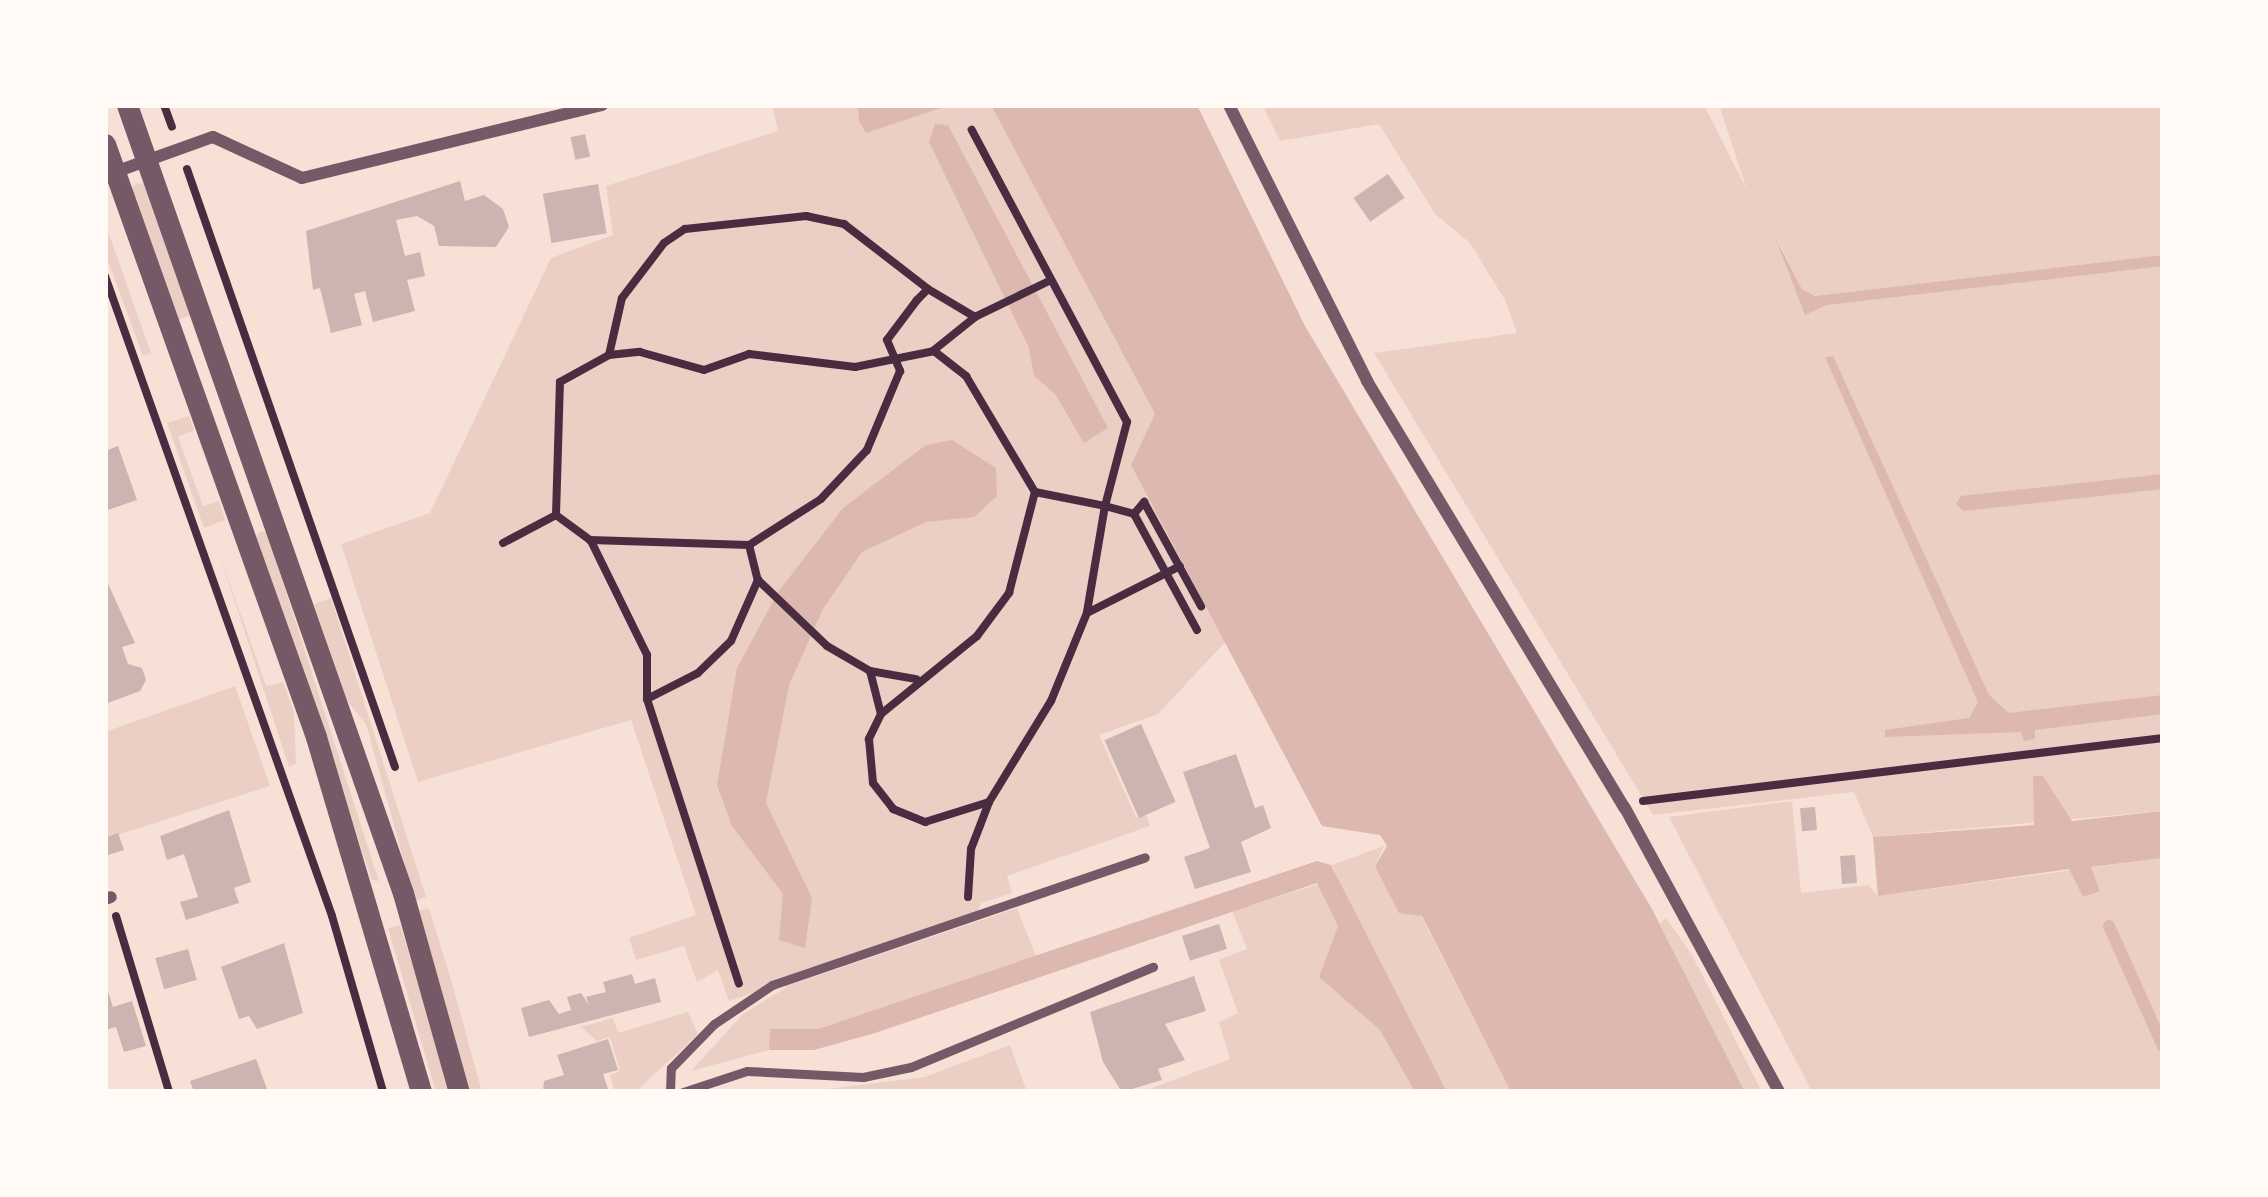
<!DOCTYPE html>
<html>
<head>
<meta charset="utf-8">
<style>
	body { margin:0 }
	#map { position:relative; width:2268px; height:1197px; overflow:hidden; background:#f7e1d7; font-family:"Noto Serif",serif }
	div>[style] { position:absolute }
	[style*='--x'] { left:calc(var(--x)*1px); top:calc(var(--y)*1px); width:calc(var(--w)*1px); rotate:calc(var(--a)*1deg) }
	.green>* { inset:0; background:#ebcfc5 }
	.water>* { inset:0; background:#dcb8b0 }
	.stream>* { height:12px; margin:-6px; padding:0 6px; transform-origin:6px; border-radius:6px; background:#dcb8b0 }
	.building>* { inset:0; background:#ccb4b1; transform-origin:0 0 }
	.path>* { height:8px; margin:-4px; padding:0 4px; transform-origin:4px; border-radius:4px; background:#4a2c40 }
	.service>* { height:9px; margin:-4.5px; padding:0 4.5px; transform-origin:4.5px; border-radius:4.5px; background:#755966 }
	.minor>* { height:12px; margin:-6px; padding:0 6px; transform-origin:6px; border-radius:6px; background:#755966 }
	.tertiary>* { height:21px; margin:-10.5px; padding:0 10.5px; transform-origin:10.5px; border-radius:10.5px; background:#755966 }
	span { translate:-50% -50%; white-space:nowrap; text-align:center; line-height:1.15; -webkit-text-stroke:9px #fffaf5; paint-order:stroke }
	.frame { position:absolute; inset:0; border:108px solid #fffaf5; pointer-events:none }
</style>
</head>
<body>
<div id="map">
	<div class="green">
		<i style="clip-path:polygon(772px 105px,999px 105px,1155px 414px,1150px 425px,1243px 623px,1158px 714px,1099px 735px,1136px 817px,1146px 815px,1150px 826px,1007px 876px,1012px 893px,981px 903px,976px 918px,729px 1001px,718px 970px,697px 982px,684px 946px,636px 960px,629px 938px,696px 915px,631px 720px,418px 782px,341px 544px,430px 513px,551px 258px,613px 235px,606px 186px,778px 131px)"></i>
		<i style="clip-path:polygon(evenodd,1262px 105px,1704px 105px,1747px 190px,1719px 105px,2163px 105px,2163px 811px,1873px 837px,1854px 792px,1653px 815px,1374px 353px,1517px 333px,1505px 300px,1470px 243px,1435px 214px,1379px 124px,1280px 141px,1262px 105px,1776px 237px,1802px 289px,1815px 296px,2146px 257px,1800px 302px,1776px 237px)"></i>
		<i style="clip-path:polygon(137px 183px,144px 184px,190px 315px,179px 320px,131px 189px)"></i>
		<i style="clip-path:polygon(105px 223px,151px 353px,143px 356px,105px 253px)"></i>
		<i style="clip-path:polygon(189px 416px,194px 430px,178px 437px,203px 506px,219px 501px,225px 520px,204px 528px,167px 423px)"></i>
		<i style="clip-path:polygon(260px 531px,267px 533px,379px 881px,372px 880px,255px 538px)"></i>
		<i style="clip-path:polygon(217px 547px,266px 686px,283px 682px,294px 712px,296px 764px,289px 767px)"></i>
		<i style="clip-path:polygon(331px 598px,426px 897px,415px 901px,366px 724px,346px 700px,314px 604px)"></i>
		<i style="clip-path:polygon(235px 686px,270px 786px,105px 839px,105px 732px)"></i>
		<i style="clip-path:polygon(1792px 801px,1801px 893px,1868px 885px,1878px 896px,2163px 858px,2163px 1092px,1812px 1092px,1669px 817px)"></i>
		<i style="clip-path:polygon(1384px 846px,1375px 866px,1421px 916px,1511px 1092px,1447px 1092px,1353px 912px,1332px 865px)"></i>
		<i style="clip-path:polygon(1322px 883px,1338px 926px,1320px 977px,1381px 1030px,1415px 1092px,1141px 1092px,1230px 1059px,1219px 1022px,1238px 1013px,1219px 960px,1247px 949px,1232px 911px)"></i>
		<i style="clip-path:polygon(429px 908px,452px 983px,482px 1092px,471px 1092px,417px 911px)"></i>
		<i style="clip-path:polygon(1017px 908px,1036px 956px,818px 1029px,771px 1029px,769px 1050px,691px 1071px,743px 1014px,790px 985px)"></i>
		<i style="clip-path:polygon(1666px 918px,1692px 955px,1762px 1092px,1745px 1092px,1660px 924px)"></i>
		<i style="clip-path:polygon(400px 925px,421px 992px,449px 1092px,436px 1092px,388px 928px)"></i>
		<i style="clip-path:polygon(688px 1012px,698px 1034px,635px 1092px,615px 1092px,610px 1075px,620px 1071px,610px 1037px,597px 1041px,581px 1027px,613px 1018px,618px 1033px)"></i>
		<i style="clip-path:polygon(1010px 1045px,1027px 1092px,803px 1092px,925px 1077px)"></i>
	</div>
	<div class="water">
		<i style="clip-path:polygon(950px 105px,866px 133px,859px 121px,858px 108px,867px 105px)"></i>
		<i style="clip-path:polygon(991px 105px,1197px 105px,1305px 326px,1652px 909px,1745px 1092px,1511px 1092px,1422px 916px,1399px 913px,1375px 866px,1387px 846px,1380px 835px,1322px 826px,1131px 465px,1155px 414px)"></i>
		<i style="clip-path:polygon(935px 124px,948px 125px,1108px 428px,1084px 443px,1055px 394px,1034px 376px,1029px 348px,929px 142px)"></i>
		<i style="clip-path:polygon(1775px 237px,1802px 289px,1815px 296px,2163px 255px,2163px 266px,1826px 305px,1805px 315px)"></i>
		<i style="clip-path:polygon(1833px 356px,1989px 695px,2009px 713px,2163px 695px,2163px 714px,2035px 730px,2035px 739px,2024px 741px,2021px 732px,1885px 737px,1885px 730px,1969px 718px,1978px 702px,1825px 357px)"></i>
		<i style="clip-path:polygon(952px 440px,996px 468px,997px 496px,974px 517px,926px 522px,862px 552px,823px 609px,789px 685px,766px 803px,812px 898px,805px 948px,779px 940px,783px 894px,732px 826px,717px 785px,737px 668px,778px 592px,843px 508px,926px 445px)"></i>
		<i style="clip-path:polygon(2163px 474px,2163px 489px,1963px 511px,1956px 504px,1961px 496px)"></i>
		<i style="clip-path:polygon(2033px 776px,2043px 776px,2072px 821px,2163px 811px,2163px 858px,2091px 867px,2100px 891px,2083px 897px,2069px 869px,1878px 896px,1873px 837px,2034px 825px)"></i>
		<i style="clip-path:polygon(1317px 861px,1331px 865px,1447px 1092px,1415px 1092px,1380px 1030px,1319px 977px,1338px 926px,1317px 883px,875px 1033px,814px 1050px,769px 1050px,770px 1029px,818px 1029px)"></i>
	</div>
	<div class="stream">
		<i style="--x:2109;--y:926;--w:132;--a:65.8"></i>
	</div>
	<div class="building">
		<i style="left:585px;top:134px;width:23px;height:15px;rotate:77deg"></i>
		<i style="left:1388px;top:174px;width:29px;height:42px;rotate:55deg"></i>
		<i style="clip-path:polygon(460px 181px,465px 201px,484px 195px,503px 209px,509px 227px,496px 247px,439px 246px,434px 226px,417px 216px,396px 220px,405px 256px,420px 252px,425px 276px,407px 280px,415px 311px,373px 322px,365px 291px,354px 294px,362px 325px,331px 333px,320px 288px,313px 290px,306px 231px)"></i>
		<i style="left:598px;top:184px;width:50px;height:56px;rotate:80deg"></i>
		<i style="clip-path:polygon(118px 446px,137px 500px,105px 511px,105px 451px)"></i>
		<i style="clip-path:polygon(105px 577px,135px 643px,122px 647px,128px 664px,142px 668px,146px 680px,140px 691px,105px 704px)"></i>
		<i style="left:1141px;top:724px;width:85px;height:40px;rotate:66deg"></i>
		<i style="clip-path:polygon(1236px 754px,1255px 808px,1263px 805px,1271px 828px,1241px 842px,1251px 872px,1195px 889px,1184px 857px,1210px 848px,1183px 772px)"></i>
		<i style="left:1815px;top:807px;width:23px;height:15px;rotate:85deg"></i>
		<i style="clip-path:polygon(229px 810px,251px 882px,234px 888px,239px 903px,186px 920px,180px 902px,198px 897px,184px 854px,167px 860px,160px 836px)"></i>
		<i style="clip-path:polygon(118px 833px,124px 850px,105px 856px,105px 838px)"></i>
		<i style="left:1855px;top:855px;width:28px;height:15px;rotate:86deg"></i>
		<i style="left:1219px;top:924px;width:26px;height:39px;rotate:72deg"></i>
		<i style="clip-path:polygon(284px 943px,303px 1013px,257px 1029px,249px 1016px,239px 1019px,221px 967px)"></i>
		<i style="left:188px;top:949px;width:32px;height:34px;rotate:74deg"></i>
		<i style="clip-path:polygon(632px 974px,635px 984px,655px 978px,661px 1002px,529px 1037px,521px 1008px,549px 1000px,559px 1014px,571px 1010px,567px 997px,581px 993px,589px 1005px,586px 997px,606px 992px,603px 982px)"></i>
		<i style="clip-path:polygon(1194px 976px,1206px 1011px,1165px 1024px,1185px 1060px,1158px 1069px,1162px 1080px,1122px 1092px,1103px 1062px,1090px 1012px)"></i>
		<i style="clip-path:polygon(105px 982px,113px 1007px,132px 1001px,146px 1046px,124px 1052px,116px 1027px,105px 1030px)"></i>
		<i style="clip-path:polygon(608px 1039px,618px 1070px,603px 1074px,609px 1092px,543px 1092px,544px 1081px,564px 1075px,557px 1055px)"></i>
		<i style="clip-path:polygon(256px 1059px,268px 1092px,194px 1092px,190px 1081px)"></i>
	</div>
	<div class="path">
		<i style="--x:164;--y:105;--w:23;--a:70"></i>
		<i style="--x:187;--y:169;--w:633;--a:70.82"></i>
		<i style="--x:105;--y:276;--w:679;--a:70.47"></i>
		<i style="--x:332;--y:916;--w:183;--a:73.8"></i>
		<i style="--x:1047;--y:282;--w:80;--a:154.1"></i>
		<i style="--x:975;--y:317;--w:55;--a:-149.2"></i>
		<i style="--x:928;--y:289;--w:16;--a:135"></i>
		<i style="--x:917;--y:300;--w:50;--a:126.9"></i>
		<i style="--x:887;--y:340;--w:34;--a:67"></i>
		<i style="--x:900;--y:371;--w:86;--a:112.7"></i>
		<i style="--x:867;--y:450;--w:67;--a:133.2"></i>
		<i style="--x:821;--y:499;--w:85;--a:147.4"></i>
		<i style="--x:749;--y:545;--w:36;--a:76"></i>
		<i style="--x:758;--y:580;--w:95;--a:43.7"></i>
		<i style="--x:827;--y:646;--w:50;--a:30.2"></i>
		<i style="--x:870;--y:671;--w:44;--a:75.7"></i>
		<i style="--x:881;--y:714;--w:28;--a:116"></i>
		<i style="--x:869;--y:739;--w:44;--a:84.8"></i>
		<i style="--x:873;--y:783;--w:33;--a:52"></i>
		<i style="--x:893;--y:809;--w:35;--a:22"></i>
		<i style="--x:925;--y:822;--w:67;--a:-17.4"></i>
		<i style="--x:989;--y:802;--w:119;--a:-58.5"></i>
		<i style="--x:1051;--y:701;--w:95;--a:-67.8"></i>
		<i style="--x:1087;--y:613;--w:104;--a:-26.8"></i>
		<i style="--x:934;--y:350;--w:53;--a:-38.8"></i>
		<i style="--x:609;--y:355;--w:58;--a:-77.2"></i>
		<i style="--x:622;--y:298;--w:69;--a:-52.6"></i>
		<i style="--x:664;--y:243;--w:25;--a:-34"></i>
		<i style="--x:685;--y:229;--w:122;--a:-6.1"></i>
		<i style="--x:806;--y:216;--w:39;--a:12"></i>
		<i style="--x:844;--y:224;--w:106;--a:37.7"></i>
		<i style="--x:1134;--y:514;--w:132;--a:61.5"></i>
		<i style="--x:591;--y:541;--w:127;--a:63.8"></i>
		<i style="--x:647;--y:655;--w:44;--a:90"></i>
		<i style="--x:647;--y:699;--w:299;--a:72.1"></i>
		<i style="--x:503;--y:543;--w:60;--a:-27.8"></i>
		<i style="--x:749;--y:545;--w:159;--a:-178.2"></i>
		<i style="--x:590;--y:540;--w:42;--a:-143.7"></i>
		<i style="--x:556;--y:515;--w:133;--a:-88.3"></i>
		<i style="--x:560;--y:382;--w:56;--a:-28.9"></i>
		<i style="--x:609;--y:355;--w:31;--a:-6"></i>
		<i style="--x:640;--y:352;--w:66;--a:15.7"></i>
		<i style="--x:704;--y:370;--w:48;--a:-19.6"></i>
		<i style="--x:749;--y:354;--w:107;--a:7"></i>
		<i style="--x:855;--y:367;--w:81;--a:-11.4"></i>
		<i style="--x:934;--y:351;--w:41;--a:38"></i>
		<i style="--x:966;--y:376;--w:135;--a:59.3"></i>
		<i style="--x:1035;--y:492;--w:71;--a:11.3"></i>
		<i style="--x:1105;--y:506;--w:87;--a:-75.3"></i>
		<i style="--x:1127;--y:422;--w:331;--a:-118"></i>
		<i style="--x:1087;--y:612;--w:108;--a:-80.4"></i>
		<i style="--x:1105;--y:506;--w:30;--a:15"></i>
		<i style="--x:1134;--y:514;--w:16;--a:-50"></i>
		<i style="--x:1144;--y:502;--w:119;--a:61.3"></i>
		<i style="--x:870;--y:671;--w:47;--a:9.9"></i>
		<i style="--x:647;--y:699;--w:57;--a:-27"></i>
		<i style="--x:698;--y:673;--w:46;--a:-44.1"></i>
		<i style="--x:731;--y:641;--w:67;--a:-66.1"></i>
		<i style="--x:881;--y:714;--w:124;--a:-39.1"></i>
		<i style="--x:977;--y:636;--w:54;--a:-53.3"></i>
		<i style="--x:1009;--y:593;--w:104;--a:-75.6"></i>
		<i style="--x:1643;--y:801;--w:524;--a:-6.91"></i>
		<i style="--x:968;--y:897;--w:48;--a:-86.4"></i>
		<i style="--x:971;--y:849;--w:50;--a:-69"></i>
		<i style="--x:116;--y:916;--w:184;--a:73.2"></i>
	</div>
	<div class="service">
		<i style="--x:670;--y:1092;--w:24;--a:-88"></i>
		<i style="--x:671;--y:1068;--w:62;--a:-45.7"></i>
		<i style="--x:714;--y:1024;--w:70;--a:-33.9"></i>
		<i style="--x:772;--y:985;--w:394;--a:-18.9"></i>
		<i style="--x:683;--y:1092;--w:67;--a:-18.2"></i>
		<i style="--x:747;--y:1071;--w:116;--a:3"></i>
		<i style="--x:863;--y:1077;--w:49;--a:-11.8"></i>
		<i style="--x:911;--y:1067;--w:262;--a:-22.5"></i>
	</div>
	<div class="minor">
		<i style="--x:1229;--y:105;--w:309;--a:63.4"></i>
		<i style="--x:1367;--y:381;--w:499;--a:58.9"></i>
		<i style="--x:1625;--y:808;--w:323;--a:61.5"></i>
		<i style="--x:115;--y:172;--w:104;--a:-19.7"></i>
		<i style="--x:213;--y:137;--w:98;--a:24.7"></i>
		<i style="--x:302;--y:178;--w:309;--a:-13.7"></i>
		<i style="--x:105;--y:899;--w:6;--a:-18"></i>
	</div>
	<div class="tertiary">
		<i style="--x:127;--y:105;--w:835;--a:70.7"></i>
		<i style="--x:403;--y:893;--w:207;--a:74.3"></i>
		<i style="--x:105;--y:144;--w:629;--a:70.41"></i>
		<i style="--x:316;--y:737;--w:370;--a:73.5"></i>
	</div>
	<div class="frame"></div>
</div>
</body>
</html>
